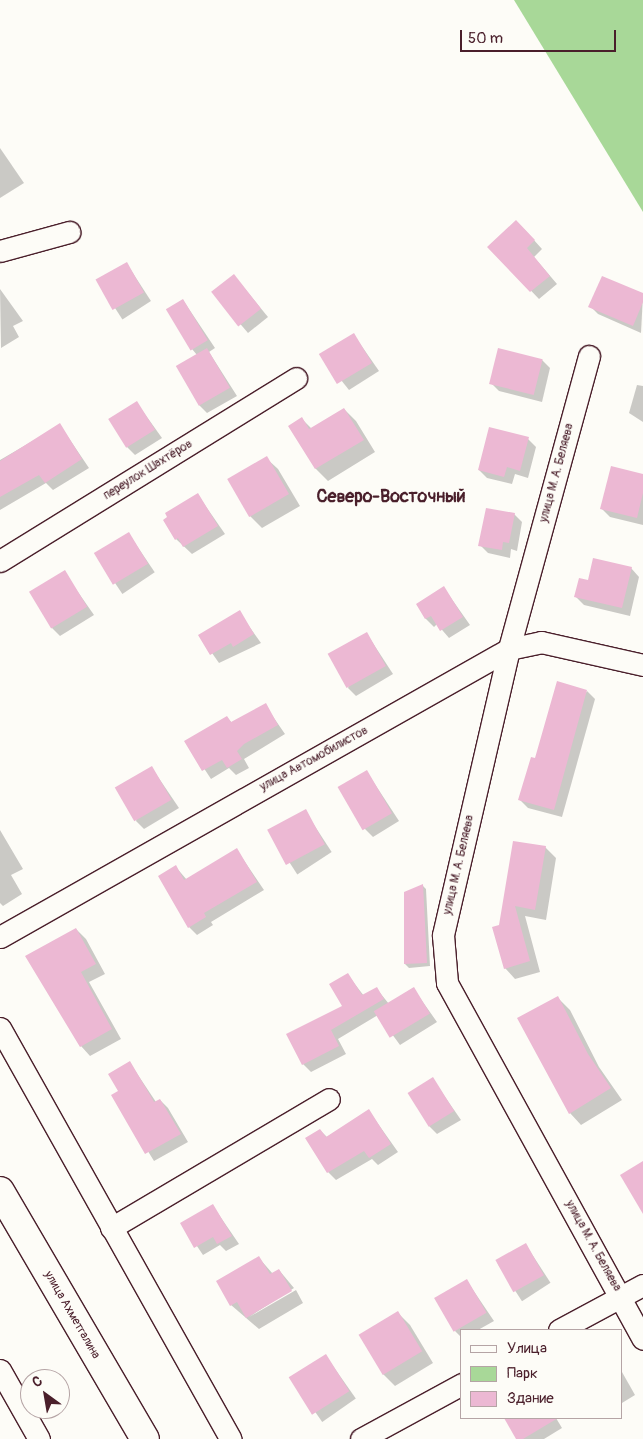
<!DOCTYPE html>
<html>
<head>
<meta charset="utf-8">
<style>
	body { margin:0 }
	#map { position:relative; width:643px; height:1439px; overflow:hidden; background:#fdfcf7; font-family:Pangolin,sans-serif }
	div>[style] { position:absolute }
	[style*='--x'] { left:calc(var(--x)*1px); top:calc(var(--y)*1px); width:calc(var(--w)*1px); rotate:calc(var(--a)*1deg) }
	.green>* { inset:0; background:#a8d898 }
	.shadow>* { inset:0; background:#0003; transform-origin:0 0 }
	.building>* { inset:0; background:#ecb8d3; transform-origin:0 0 }
	.roads { filter:drop-shadow(1px 0 #4a1f2b) drop-shadow(-1px 0 #4a1f2b) drop-shadow(0 1px #4a1f2b) drop-shadow(0 -1px #4a1f2b) }
	.minor>* { height:21px; margin:-10.5px; padding:0 10.5px; transform-origin:10.5px; border-radius:10.5px; background:#fdfcf7 }
	.major>* { height:28px; margin:-14px; padding:0 14px; transform-origin:14px; border-radius:14px; background:#fdfcf7 }
	span { translate:-50% -50%; white-space:nowrap; text-align:center; line-height:1.15; -webkit-text-stroke:4.5px #fdfcf7; paint-order:stroke }
	.street-label { font-size:12px; color:#4a1f2b }
	.district-label { font-size:18px; color:#4a1f2b; font-weight:700 }
	.legend { position:absolute; left:460px; top:1329px; width:162px; height:90px; box-sizing:border-box; background:#fdfcf7; border:1px solid #b5a4a5; margin:0; padding:6px 9px; list-style:none; font-size:15px; color:#4a1f2b }
	.legend li { display:flex; align-items:center; gap:10px; height:25px }
	.legend b { width:25px; border:1px solid #b5a4a5 }
	.north { position:absolute; left:20px; top:1369px; width:50px; height:50px; box-sizing:border-box; background:#fdfcf7; border:1px solid #b5a4a5; border-radius:50%; rotate:328deg; font-size:14px; font-weight:700; line-height:20px; text-align:center; color:#4a1f2b }
	.north::after { content:''; display:block; margin:auto; width:18px; height:22px; background:#4a1f2b; clip-path:polygon(50% 0,100% 100%,50% 72%,0 100%) }
	.scale { position:absolute; left:460px; top:30px; width:156px; height:22px; box-sizing:border-box; border:2px solid #4a1f2b; border-top:0; padding-left:6px; font-size:15px; line-height:18px; white-space:nowrap; color:#4a1f2b; -webkit-text-stroke:4px #fdfcf7; paint-order:stroke }
</style>
</head>
<body>
<div id="map">
	<div class="green">
		<i style="clip-path:polygon(514px 0,643px 0,643px 212px)"></i>
	</div>
	<div class="shadow">
		<i style="clip-path:polygon(0 148px,24px 183px,0 198px)"></i>
		<i style="clip-path:polygon(524px 229px,542px 249px,534px 257px,557px 284px,539px 299px,489px 247px)"></i>
		<i style="left:127px;top:264px;width:44px;height:34px;rotate:57deg"></i>
		<i style="clip-path:polygon(241px 284px,268px 317px,248px 333px,213px 292px)"></i>
		<i style="clip-path:polygon(0 289px,23px 321px,13px 326px,19px 337px,1px 348px)"></i>
		<i style="clip-path:polygon(643px 295px,641px 333px,598px 314px,590px 306px)"></i>
		<i style="clip-path:polygon(183px 300px,215px 348px,209px 352px,237px 396px,207px 413px,199px 405px,197px 355px,192px 349px)"></i>
		<i style="clip-path:polygon(354px 335px,379px 371px,349px 390px,321px 355px)"></i>
		<i style="clip-path:polygon(542px 360px,550px 368px,542px 402px,499px 391px,491px 383px)"></i>
		<i style="clip-path:polygon(637px 385px,643px 386px,643px 422px,629px 413px)"></i>
		<i style="clip-path:polygon(137px 403px,162px 438px,135px 455px,127px 447px)"></i>
		<i style="clip-path:polygon(344px 409px,356px 421px,375px 452px,328px 481px,316px 469px,290px 426px,302px 419px,312px 429px)"></i>
		<i style="clip-path:polygon(60px 425px,89px 468px,53px 490px,46px 483px,0 510px,0 460px)"></i>
		<i style="clip-path:polygon(528px 439px,536px 447px,528px 478px,515px 474px,512px 484px,487px 478px,479px 470px)"></i>
		<i style="clip-path:polygon(266px 458px,278px 469px,300px 506px,262px 528px,250px 516px)"></i>
		<i style="clip-path:polygon(643px 475px,643px 525px,610px 517px,602px 509px)"></i>
		<i style="clip-path:polygon(198px 495px,225px 534px,192px 554px,176px 539px)"></i>
		<i style="clip-path:polygon(514px 514px,522px 522px,517px 551px,511px 549px,510px 558px,488px 553px,480px 545px)"></i>
		<i style="left:129px;top:534px;width:46px;height:39px;rotate:56deg"></i>
		<i style="clip-path:polygon(631px 568px,639px 577px,630px 616px,584px 605px,576px 597px,589px 581px)"></i>
		<i style="clip-path:polygon(64px 572px,94px 615px,60px 636px,52px 628px)"></i>
		<i style="clip-path:polygon(444px 588px,470px 625px,449px 638px,437px 624px,434px 627px,426px 619px,417px 604px)"></i>
		<i style="clip-path:polygon(239px 612px,261px 643px,219px 663px,200px 636px)"></i>
		<i style="clip-path:polygon(367px 634px,393px 674px,356px 696px,348px 688px)"></i>
		<i style="clip-path:polygon(587px 691px,595px 699px,562px 817px,528px 808px,520px 800px)"></i>
		<i style="clip-path:polygon(265px 705px,285px 734px,244px 759px,249px 768px,236px 775px,229px 768px,211px 779px,186px 741px,227px 717px,232px 723px)"></i>
		<i style="clip-path:polygon(152px 768px,179px 808px,144px 829px,136px 821px)"></i>
		<i style="clip-path:polygon(367px 772px,399px 821px,373px 837px,365px 829px)"></i>
		<i style="left:305px;top:811px;width:49px;height:41px;rotate:57deg"></i>
		<i style="clip-path:polygon(0 830px,23px 869px,11px 875px,22px 894px,3px 906px,0 903px)"></i>
		<i style="clip-path:polygon(545px 847px,556px 858px,546px 920px,525px 916px,540px 972px,515px 979px,505px 968px,500px 926px)"></i>
		<i style="clip-path:polygon(237px 850px,264px 890px,211px 922px,213px 925px,197px 935px,189px 927px,175px 866px,187px 880px)"></i>
		<i style="clip-path:polygon(423px 886px,426px 889px,430px 966px,409px 968px,405px 964px,404px 935px,408px 934px)"></i>
		<i style="clip-path:polygon(76px 929px,86px 939px,105px 974px,89px 982px,121px 1039px,90px 1056px,81px 1046px)"></i>
		<i style="clip-path:polygon(348px 975px,364px 996px,377px 989px,389px 1004px,413px 988px,437px 1022px,400px 1045px,378px 1015px,338px 1039px,346px 1054px,311px 1072px,303px 1064px,344px 1006px)"></i>
		<i style="clip-path:polygon(558px 998px,570px 1010px,599px 1067px,622px 1100px,581px 1125px,570px 1113px)"></i>
		<i style="clip-path:polygon(130px 1063px,156px 1102px,160px 1100px,168px 1108px,188px 1142px,154px 1161px,113px 1095px,120px 1091px)"></i>
		<i style="clip-path:polygon(432px 1078px,461px 1120px,437px 1134px,429px 1126px)"></i>
		<i style="clip-path:polygon(369px 1111px,398px 1152px,378px 1165px,372px 1159px,336px 1180px,328px 1172px,320px 1130px,327px 1137px)"></i>
		<i style="clip-path:polygon(213px 1206px,239px 1244px,226px 1251px,220px 1245px,203px 1255px,182px 1224px)"></i>
		<i style="left:526px;top:1245px;width:45px;height:34px;rotate:57deg"></i>
		<i style="clip-path:polygon(259px 1258px,273px 1274px,279px 1270px,294px 1288px,249px 1317px,296px 1290px,303px 1303px,259px 1329px,231px 1305px)"></i>
		<i style="clip-path:polygon(467px 1281px,494px 1321px,478px 1330px,462px 1330px,462px 1338px,455px 1331px)"></i>
		<i style="clip-path:polygon(398px 1313px,410px 1325px,433px 1363px,395px 1386px,383px 1374px)"></i>
		<i style="left:326px;top:1356px;width:52px;height:41px;rotate:55deg"></i>
		<i style="clip-path:polygon(622px 1372px,635px 1395px,622px 1403px)"></i>
		<i style="clip-path:polygon(505px 1418px,556px 1418px,562px 1428px,544px 1439px,518px 1439px)"></i>
	</div>
	<div class="building">
		<i style="clip-path:polygon(516px 220px,535px 240px,527px 248px,550px 276px,530px 292px,487px 247px)"></i>
		<i style="left:127px;top:262px;width:35px;height:36px;rotate:61deg"></i>
		<i style="left:234px;top:274px;width:44px;height:29px;rotate:52deg"></i>
		<i style="clip-path:polygon(602px 276px,643px 293px,643px 302px,633px 326px,588px 307px)"></i>
		<i style="left:183px;top:299px;width:48px;height:20px;rotate:59deg"></i>
		<i style="left:354px;top:333px;width:35px;height:41px;rotate:59deg"></i>
		<i style="left:207px;top:348px;width:46px;height:36px;rotate:60deg"></i>
		<i style="left:498px;top:348px;width:46px;height:37px;rotate:14deg"></i>
		<i style="left:137px;top:401px;width:34px;height:34px;rotate:58deg"></i>
		<i style="clip-path:polygon(344px 408px,364px 440px,315px 469px,288px 426px,302px 417px,309px 429px)"></i>
		<i style="clip-path:polygon(60px 423px,82px 459px,45px 483px,39px 475px,0 497px,0 461px)"></i>
		<i style="clip-path:polygon(489px 427px,529px 437px,520px 471px,507px 467px,504px 477px,478px 470px)"></i>
		<i style="left:267px;top:456px;width:44px;height:46px;rotate:60deg"></i>
		<i style="clip-path:polygon(611px 466px,643px 474px,643px 493px,637px 518px,600px 509px)"></i>
		<i style="clip-path:polygon(198px 493px,218px 526px,183px 547px,178px 538px,175px 540px,163px 520px,167px 517px,165px 513px)"></i>
		<i style="clip-path:polygon(486px 508px,515px 513px,509px 543px,503px 542px,502px 550px,478px 546px)"></i>
		<i style="left:129px;top:532px;width:37px;height:41px;rotate:59deg"></i>
		<i style="clip-path:polygon(593px 558px,632px 567px,622px 608px,574px 597px,579px 578px,588px 580px)"></i>
		<i style="left:65px;top:570px;width:43px;height:42px;rotate:59deg"></i>
		<i style="clip-path:polygon(444px 586px,463px 617px,440px 631px,431px 616px,425px 619px,416px 604px)"></i>
		<i style="clip-path:polygon(240px 610px,254px 634px,233px 647px,231px 643px,210px 655px,198px 635px)"></i>
		<i style="left:367px;top:632px;width:39px;height:45px;rotate:61deg"></i>
		<i style="clip-path:polygon(557px 681px,587px 690px,554px 810px,518px 800px,531px 757px,535px 758px)"></i>
		<i style="clip-path:polygon(266px 703px,278px 725px,244px 744px,237px 751px,242px 759px,227px 768px,222px 760px,202px 771px,184px 741px,227px 716px,231px 722px)"></i>
		<i style="left:152px;top:766px;width:39px;height:43px;rotate:60deg"></i>
		<i style="left:367px;top:770px;width:50px;height:34px;rotate:60deg"></i>
		<i style="left:306px;top:809px;width:40px;height:44px;rotate:62deg"></i>
		<i style="clip-path:polygon(513px 841px,546px 846px,535px 910px,515px 906px,530px 961px,504px 969px,492px 927px,499px 925px)"></i>
		<i style="clip-path:polygon(237px 848px,257px 882px,204px 913px,206px 917px,188px 928px,158px 876px,176px 865px,184px 880px)"></i>
		<i style="clip-path:polygon(423px 884px,427px 963px,404px 964px,404px 892px)"></i>
		<i style="clip-path:polygon(76px 928px,96px 964px,81px 972px,112px 1029px,80px 1047px,25px 956px)"></i>
		<i style="clip-path:polygon(348px 973px,362px 995px,377px 987px,384px 999px,331px 1030px,339px 1046px,302px 1065px,286px 1034px,342px 1006px,329px 984px)"></i>
		<i style="left:414px;top:987px;width:31px;height:47px;rotate:59deg"></i>
		<i style="clip-path:polygon(558px 996px,588px 1054px,611px 1088px,569px 1114px,517px 1018px)"></i>
		<i style="clip-path:polygon(130px 1061px,154px 1102px,160px 1099px,181px 1134px,145px 1154px,111px 1095px,118px 1091px,108px 1074px)"></i>
		<i style="left:433px;top:1077px;width:40px;height:30px;rotate:58deg"></i>
		<i style="clip-path:polygon(369px 1109px,391px 1144px,369px 1158px,364px 1151px,327px 1173px,305px 1138px,320px 1129px,326px 1137px)"></i>
		<i style="clip-path:polygon(643px 1161px,643px 1214px,620px 1175px)"></i>
		<i style="clip-path:polygon(213px 1204px,232px 1236px,217px 1244px,213px 1237px,194px 1248px,180px 1223px)"></i>
		<i style="left:526px;top:1243px;width:37px;height:35px;rotate:61deg"></i>
		<i style="clip-path:polygon(259px 1256px,270px 1274px,279px 1269px,292px 1291px,246px 1318px,237px 1302px,230px 1306px,216px 1281px)"></i>
		<i style="left:467px;top:1279px;width:39px;height:38px;rotate:60deg"></i>
		<i style="left:398px;top:1311px;width:47px;height:46px;rotate:59deg"></i>
		<i style="left:326px;top:1354px;width:44px;height:44px;rotate:58deg"></i>
		<i style="clip-path:polygon(504px 1418px,558px 1418px,523px 1439px,516px 1439px)"></i>
	</div>
	<div class="roads">
		<div class="minor">
			<i style="--x:0;--y:251;--w:72;--a:-15.4"></i>
			<i style="--x:589;--y:356;--w:304;--a:105.3"></i>
			<i style="--x:509;--y:649;--w:294;--a:103"></i>
			<i style="--x:443;--y:935;--w:48;--a:85.2"></i>
			<i style="--x:447;--y:983;--w:406;--a:61.2"></i>
			<i style="--x:0;--y:561;--w:348;--a:-31.7"></i>
			<i style="--x:0;--y:937;--w:585;--a:-29.5"></i>
			<i style="--x:509;--y:649;--w:33;--a:-12"></i>
			<i style="--x:541;--y:642;--w:105;--a:12.7"></i>
			<i style="--x:0;--y:1028;--w:471;--a:60.7"></i>
			<i style="--x:111;--y:1228;--w:253;--a:-30.6"></i>
			<i style="--x:559;--y:1330;--w:95;--a:-28.2"></i>
			<i style="--x:0;--y:1370;--w:79;--a:60.5"></i>
			<i style="--x:361;--y:1439;--w:115;--a:-28.6"></i>
		</div>
		<div class="major">
			<i style="--x:0;--y:1191;--w:287;--a:59.7"></i>
		</div>
	</div>
	<div class="street-label">
		<span style="left:148px;top:470px;rotate:-32deg">переулок Шахтёров</span>
		<span style="left:557px;top:473px;rotate:-75deg">улица М. А. Беляева</span>
		<span style="left:314px;top:759px;rotate:-29deg">улица Автомобилистов</span>
		<span style="left:459px;top:865px;rotate:-77deg">улица М. А. Беляева</span>
		<span style="left:593px;top:1246px;rotate:61deg">улица М. А. Беляева</span>
		<span style="left:72px;top:1315px;rotate:60deg">улица Ахметгалина</span>
	</div>
	<div class="district-label">
		<span style="left:391px;top:497px">Северо-Восточный</span>
	</div>
	<ul class="legend">
	<li><b style="height:6px;background:#fdfcf7"></b>Улица</li>
	<li><b style="height:14px;background:#a8d898"></b>Парк</li>
	<li><b style="height:14px;background:#ecb8d3"></b>Здание</li>
	</ul>
	<div class="north">С</div>
	<div class="scale">50 m</div>
</div>
</body>
</html>
